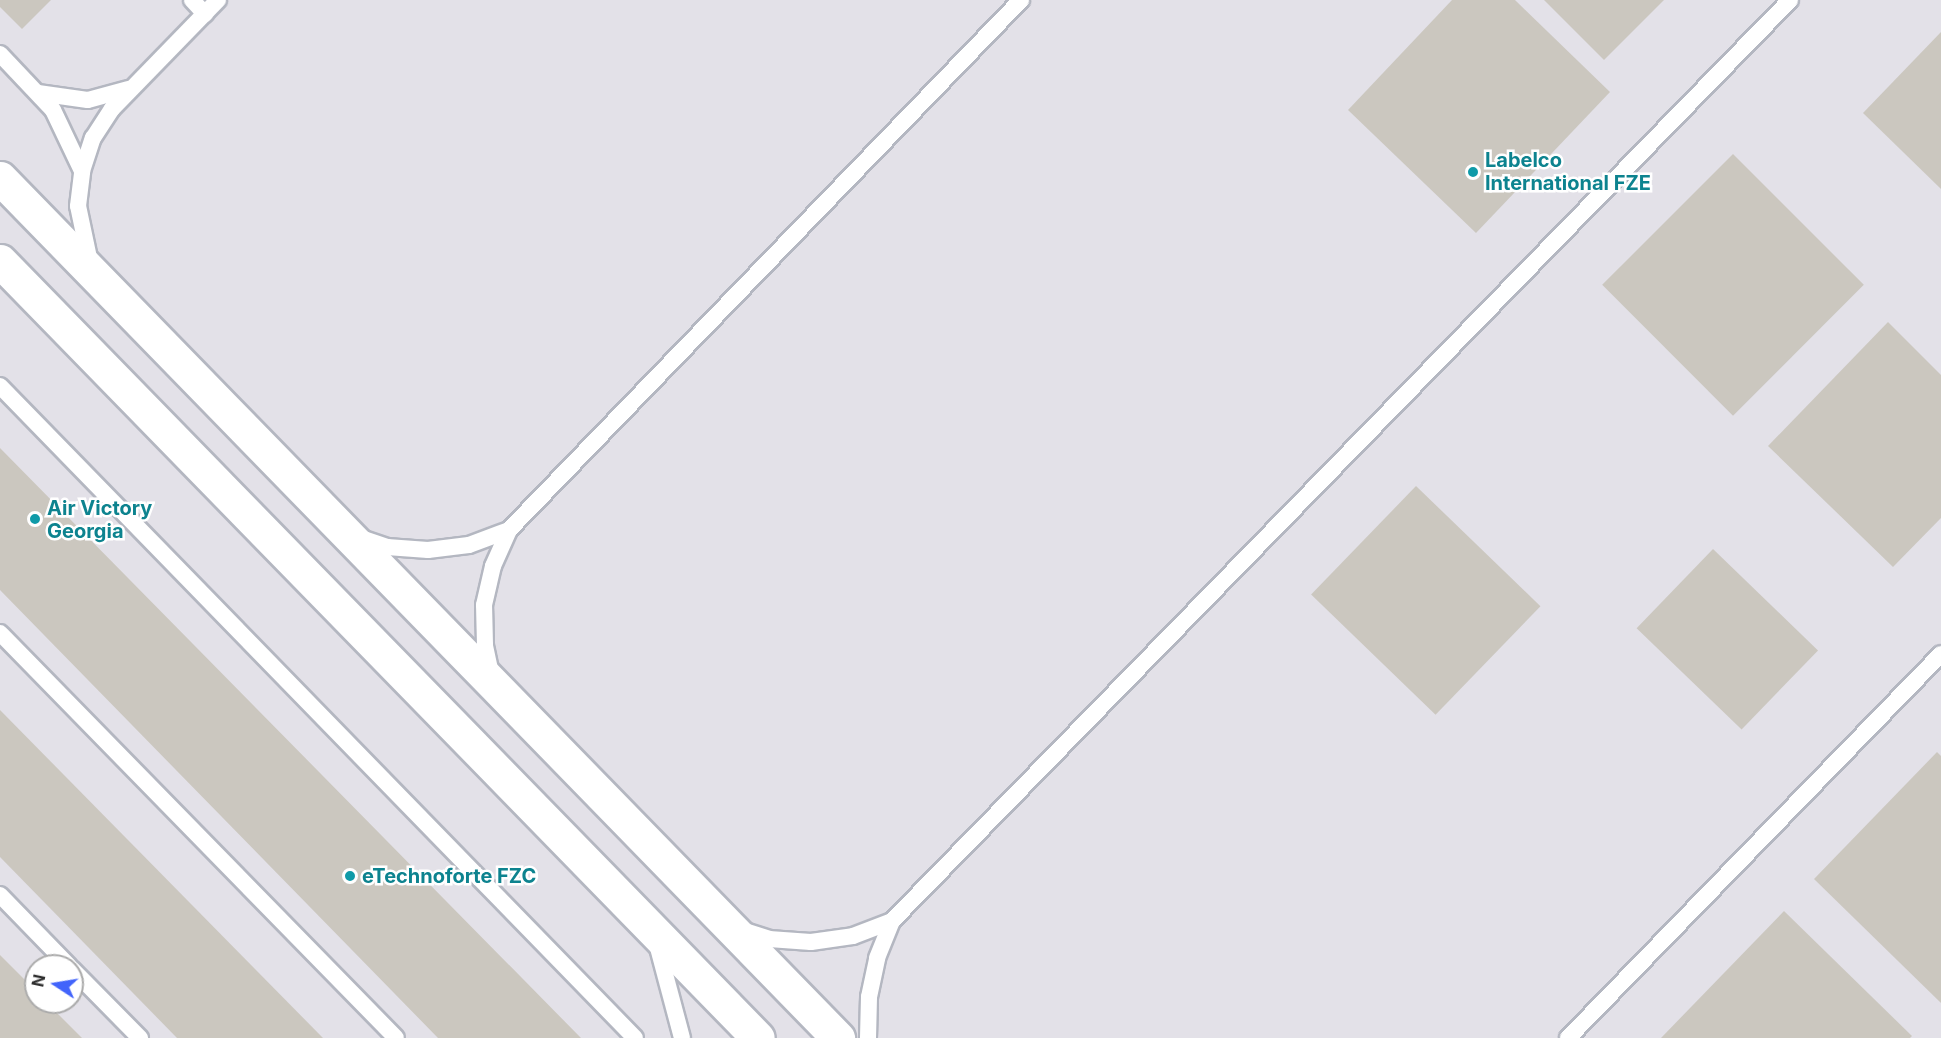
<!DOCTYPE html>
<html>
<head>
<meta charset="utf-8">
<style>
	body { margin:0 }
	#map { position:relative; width:1941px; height:1038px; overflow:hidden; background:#efe9e1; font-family:Inter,sans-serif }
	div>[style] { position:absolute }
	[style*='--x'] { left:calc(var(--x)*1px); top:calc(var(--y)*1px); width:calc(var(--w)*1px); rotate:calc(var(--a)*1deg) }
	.industrial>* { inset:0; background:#e3e1e8 }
	.building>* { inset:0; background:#cbc7bf; transform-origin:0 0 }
	.roads { filter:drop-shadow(2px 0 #b4b7c1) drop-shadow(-2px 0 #b4b7c1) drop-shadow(0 2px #b4b7c1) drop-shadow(0 -2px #b4b7c1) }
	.lane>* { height:16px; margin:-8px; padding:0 8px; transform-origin:8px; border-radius:8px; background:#fff }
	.street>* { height:33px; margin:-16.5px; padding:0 16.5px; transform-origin:16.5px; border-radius:16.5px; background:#fff }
	.dots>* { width:16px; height:16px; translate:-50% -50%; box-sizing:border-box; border:3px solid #fff; border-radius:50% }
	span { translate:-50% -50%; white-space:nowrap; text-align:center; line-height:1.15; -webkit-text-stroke:5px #fff; paint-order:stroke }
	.culture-label { font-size:20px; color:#0d838f; font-weight:700 }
	.left { translate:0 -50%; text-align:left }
	.north { position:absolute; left:24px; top:954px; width:60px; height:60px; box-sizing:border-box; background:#fff; border:2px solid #ababab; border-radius:50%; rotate:282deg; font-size:16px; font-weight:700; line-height:24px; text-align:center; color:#2e2e2e }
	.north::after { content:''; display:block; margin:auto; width:21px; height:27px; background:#4264fb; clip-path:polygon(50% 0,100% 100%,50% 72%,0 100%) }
</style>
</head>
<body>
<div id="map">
	<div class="industrial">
		<i style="clip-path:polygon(evenodd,0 0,1941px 0,1941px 1038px,0 1038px,0 0,36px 966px,72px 966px,72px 1002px,36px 1002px,36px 966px)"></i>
	</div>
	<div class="building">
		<i style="clip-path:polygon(0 0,51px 0,22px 29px,0 7px)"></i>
		<i style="clip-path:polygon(1452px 0,1515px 0,1610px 92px,1476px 233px,1348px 110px)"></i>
		<i style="clip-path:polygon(1544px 0,1664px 0,1604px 60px)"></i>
		<i style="clip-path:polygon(1941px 32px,1941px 189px,1863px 113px)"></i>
		<i style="left:1733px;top:154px;width:185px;height:185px;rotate:45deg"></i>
		<i style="clip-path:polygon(1888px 322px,1941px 375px,1941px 518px,1893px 567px,1768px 446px)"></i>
		<i style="clip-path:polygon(0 448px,193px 644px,581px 1038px,438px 1038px,0 590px)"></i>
		<i style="left:1416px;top:486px;width:173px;height:151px;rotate:44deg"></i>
		<i style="left:1713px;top:549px;width:146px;height:110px;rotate:44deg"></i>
		<i style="clip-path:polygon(0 710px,323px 1038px,177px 1038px,0 857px)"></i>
		<i style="clip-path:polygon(1937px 752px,1941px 756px,1941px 1003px,1814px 879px)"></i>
		<i style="clip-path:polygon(1784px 911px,1912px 1036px,1910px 1038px,1661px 1038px)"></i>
		<i style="clip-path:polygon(0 955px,36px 991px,36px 1002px,46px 1002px,82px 1038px,0 1038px)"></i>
	</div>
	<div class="roads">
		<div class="lane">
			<i style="--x:192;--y:0;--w:19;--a:47"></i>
			<i style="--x:0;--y:54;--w:77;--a:46.6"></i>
			<i style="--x:53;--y:110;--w:68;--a:64.6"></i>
			<i style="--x:38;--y:93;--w:50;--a:8"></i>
			<i style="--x:88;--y:100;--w:41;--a:-15.4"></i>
			<i style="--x:89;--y:258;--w:53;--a:-101.9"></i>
			<i style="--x:78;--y:206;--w:35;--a:-83"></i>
			<i style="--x:82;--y:171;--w:35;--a:-72"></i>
			<i style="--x:93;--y:138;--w:35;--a:-57"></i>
			<i style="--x:112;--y:109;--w:152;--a:-45.8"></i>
			<i style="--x:0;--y:386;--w:910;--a:45.76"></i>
			<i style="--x:361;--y:538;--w:28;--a:19"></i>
			<i style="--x:387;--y:547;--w:41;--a:4.2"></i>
			<i style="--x:428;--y:550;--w:41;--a:-7"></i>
			<i style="--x:469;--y:545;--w:43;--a:-20.6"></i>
			<i style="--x:0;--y:633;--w:566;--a:45.64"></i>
			<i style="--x:491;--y:674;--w:30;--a:-102"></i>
			<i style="--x:485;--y:645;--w:40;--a:-91.4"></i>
			<i style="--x:484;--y:605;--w:40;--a:-77"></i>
			<i style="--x:493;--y:566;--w:39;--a:-66"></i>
			<i style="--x:509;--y:530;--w:737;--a:-45.99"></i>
			<i style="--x:0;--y:895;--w:99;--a:45.8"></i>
			<i style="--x:742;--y:930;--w:28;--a:18"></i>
			<i style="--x:769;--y:939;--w:42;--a:4.1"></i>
			<i style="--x:811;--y:942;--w:42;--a:-8.1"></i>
			<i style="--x:853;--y:936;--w:42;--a:-21"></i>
			<i style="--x:657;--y:944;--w:97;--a:75.1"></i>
			<i style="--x:72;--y:969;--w:97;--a:45.4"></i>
			<i style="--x:868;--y:1038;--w:41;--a:-88.6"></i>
			<i style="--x:869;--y:997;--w:40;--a:-78"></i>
			<i style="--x:877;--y:958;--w:40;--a:-68"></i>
			<i style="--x:892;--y:921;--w:1286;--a:-45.72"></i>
			<i style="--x:1568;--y:1038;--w:535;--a:-45.83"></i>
		</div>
		<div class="street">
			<i style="--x:0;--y:178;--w:1201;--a:45.74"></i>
			<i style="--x:0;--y:261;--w:1085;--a:45.71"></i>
		</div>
	</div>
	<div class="dots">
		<i style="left:1473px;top:172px;background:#0f9aa8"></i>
		<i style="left:35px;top:519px;background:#0f9aa8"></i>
		<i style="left:350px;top:876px;background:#0f9aa8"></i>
	</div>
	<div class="culture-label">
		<span class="left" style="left:1485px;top:172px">Labelco<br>International FZE</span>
		<span class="left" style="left:47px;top:520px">Air Victory<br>Georgia</span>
		<span class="left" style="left:362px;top:876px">eTechnoforte FZC</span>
	</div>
	<div class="north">N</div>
</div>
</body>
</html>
